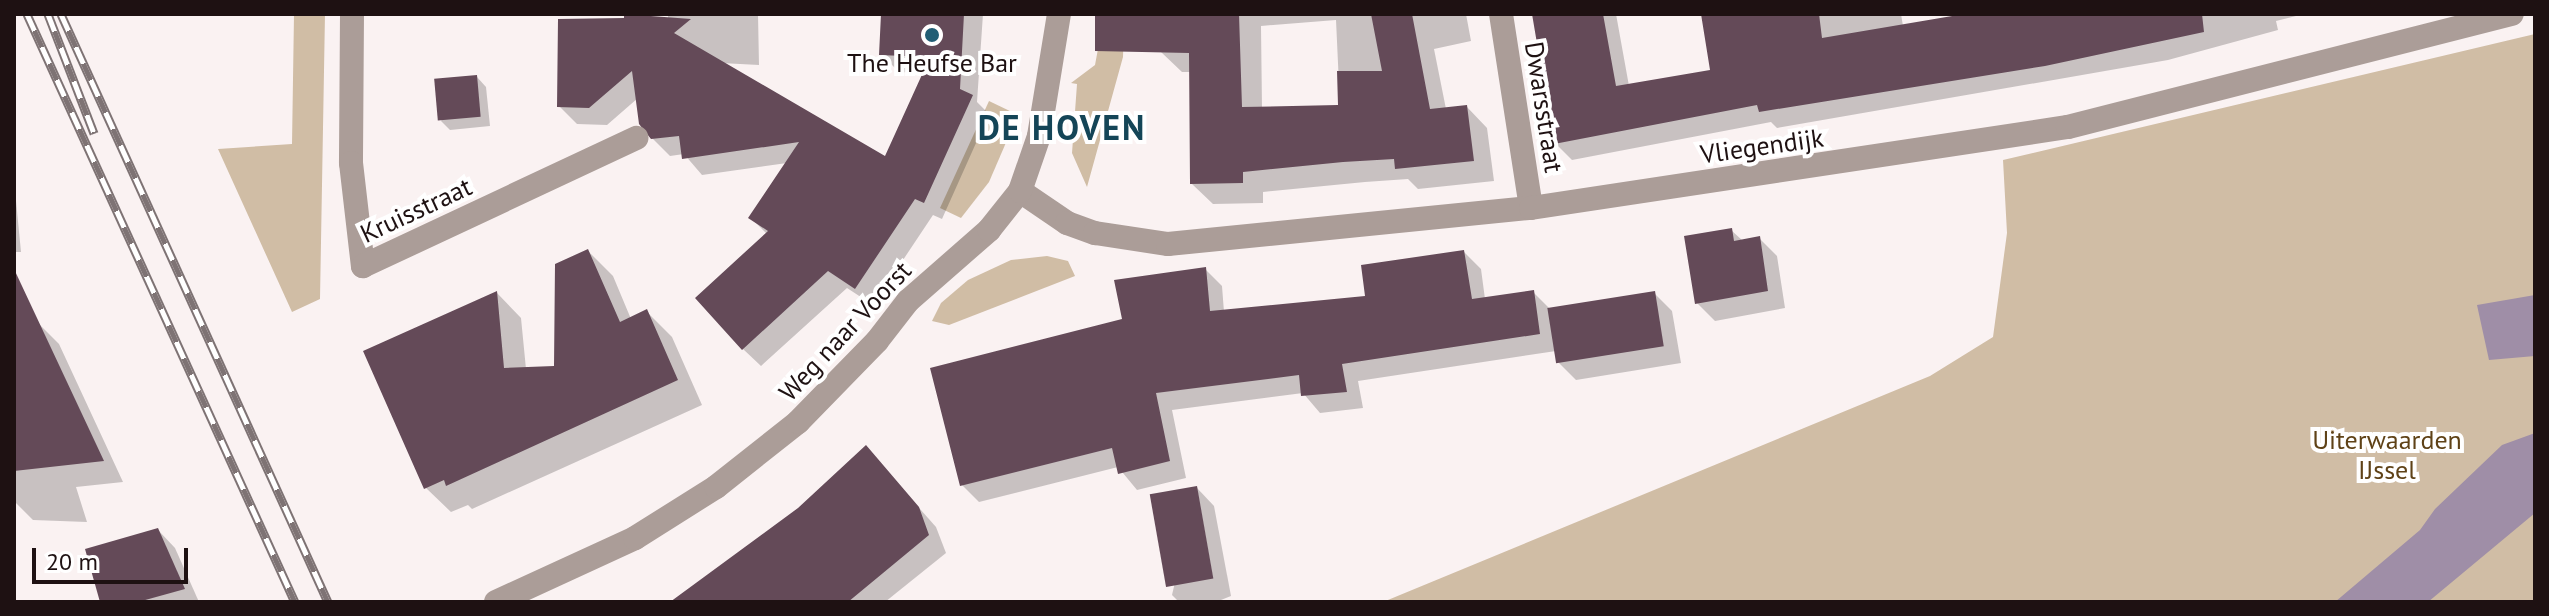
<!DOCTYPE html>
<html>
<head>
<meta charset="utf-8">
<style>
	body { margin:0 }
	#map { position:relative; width:2549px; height:616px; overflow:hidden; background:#faf2f2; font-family:"PT Sans",sans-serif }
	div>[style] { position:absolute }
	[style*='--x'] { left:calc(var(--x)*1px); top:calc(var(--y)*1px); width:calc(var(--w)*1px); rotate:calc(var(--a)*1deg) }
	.green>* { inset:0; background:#d0bda5 }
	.water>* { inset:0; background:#9f8ea7 }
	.shadow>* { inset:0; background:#0003 }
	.building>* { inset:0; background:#644a58; transform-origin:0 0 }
	.street>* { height:24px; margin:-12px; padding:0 12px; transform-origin:12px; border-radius:12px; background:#ab9d98 }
	.rail>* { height:9px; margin-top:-4.5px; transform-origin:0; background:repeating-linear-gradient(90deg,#fff 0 18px,#7e7374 0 36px); box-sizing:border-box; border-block:2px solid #7e7374 }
	.dots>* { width:22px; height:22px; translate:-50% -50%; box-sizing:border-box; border:4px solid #fff; border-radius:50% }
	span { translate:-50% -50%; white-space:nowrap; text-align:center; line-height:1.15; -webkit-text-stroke:8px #fff; paint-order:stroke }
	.poi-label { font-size:26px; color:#1e1112 }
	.street-label { font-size:26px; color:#1e1112 }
	.park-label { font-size:26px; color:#5f4217 }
	.district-label { font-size:34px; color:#144557; font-weight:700; letter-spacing:2px }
	.frame { position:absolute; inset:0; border:16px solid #1e1112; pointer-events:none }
	.scale { position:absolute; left:32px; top:548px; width:156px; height:36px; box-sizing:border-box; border:4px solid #1e1112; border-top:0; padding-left:10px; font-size:24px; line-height:28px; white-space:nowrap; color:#1e1112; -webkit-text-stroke:6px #fff; paint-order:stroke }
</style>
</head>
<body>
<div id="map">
	<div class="green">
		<i style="clip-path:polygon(294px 14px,325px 14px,320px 299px,292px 312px,218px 149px,292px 144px)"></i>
		<i style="clip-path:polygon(1103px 22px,1124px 24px,1123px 57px,1087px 187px,1072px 153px,1077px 84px,1071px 83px,1095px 65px)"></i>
		<i style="clip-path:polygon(2535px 34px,2535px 602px,1383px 602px,1930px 376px,1993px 337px,2007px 233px,2003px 160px)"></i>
		<i style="clip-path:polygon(989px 101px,1014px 113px,1011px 131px,989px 182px,961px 218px,940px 208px)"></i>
		<i style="clip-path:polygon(1047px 256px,1068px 261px,1075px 276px,949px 325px,932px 321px,941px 303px,968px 280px,1011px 260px)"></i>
	</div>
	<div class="water">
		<i style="clip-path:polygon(2535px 295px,2535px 356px,2489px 360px,2477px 305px)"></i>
		<i style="clip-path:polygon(2535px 433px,2535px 513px,2428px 602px,2335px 602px,2420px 530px,2435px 509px,2502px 445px)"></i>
	</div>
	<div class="shadow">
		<i style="clip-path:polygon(626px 14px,668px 20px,668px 14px,758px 14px,759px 65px,721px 63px,886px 159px,925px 73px,899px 72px,881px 54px,884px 14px,983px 14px,977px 102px,989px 114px,942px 219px,933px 215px,873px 305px,847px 288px,761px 366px,743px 349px,767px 234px,751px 218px,787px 163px,702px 175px,684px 154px,670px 156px,652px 138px,638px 98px,607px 125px,577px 124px,559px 106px,627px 20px)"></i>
		<i style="clip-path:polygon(evenodd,1162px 14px,1466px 14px,1471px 41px,1434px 49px,1446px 109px,1467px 107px,1487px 128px,1494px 181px,1418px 189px,1408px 179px,1365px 182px,1263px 192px,1263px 203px,1213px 204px,1192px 184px,1191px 72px,1182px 72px,1161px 52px,1162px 14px,1336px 20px,1340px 107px,1262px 108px,1261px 26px,1336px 20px)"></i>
		<i style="clip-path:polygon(1534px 14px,1616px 14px,1629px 86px,1712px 72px,1703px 14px,1901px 14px,1903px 26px,1975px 14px,2304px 14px,2276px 21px,2278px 30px,2168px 60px,1777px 128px,1771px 122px,1572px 160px,1556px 144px)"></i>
		<i style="clip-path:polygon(477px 77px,486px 87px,490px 126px,450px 130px,441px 121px)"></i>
		<i style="clip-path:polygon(14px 180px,21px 252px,14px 252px)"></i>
		<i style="clip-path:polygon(1731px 230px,1743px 241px,1759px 238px,1777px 256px,1785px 308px,1715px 321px,1697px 303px)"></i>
		<i style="clip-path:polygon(588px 251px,613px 276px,631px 319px,647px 312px,672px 337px,702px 405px,472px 509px,468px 505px,451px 512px,426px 488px,497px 293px,521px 318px,526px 369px,556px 368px)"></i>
		<i style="clip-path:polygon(1464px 252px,1481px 269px,1485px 299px,1533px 292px,1551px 310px,1654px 293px,1672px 311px,1681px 363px,1576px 380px,1558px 362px,1556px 351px,1358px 381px,1363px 408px,1320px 413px,1303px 393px,1172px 410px,1186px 478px,1137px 490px,1118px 467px,979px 502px,962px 485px,1124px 321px,1205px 269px,1222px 286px,1224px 312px,1368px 297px)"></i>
		<i style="clip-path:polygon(38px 323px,59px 344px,123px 482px,76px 487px,87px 522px,33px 520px,14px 501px,14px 334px)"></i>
		<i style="clip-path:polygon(866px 448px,936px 527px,946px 553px,885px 602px,712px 602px)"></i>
		<i style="clip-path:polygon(1197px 488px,1214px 506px,1231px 596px,1216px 602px,1179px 602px,1172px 595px)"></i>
		<i style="clip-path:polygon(158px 530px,175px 548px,199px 602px,102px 602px)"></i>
	</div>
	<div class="building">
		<i style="clip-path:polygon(624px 14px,691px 19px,674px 33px,885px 156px,930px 57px,879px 55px,881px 14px,964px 14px,960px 89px,973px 95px,924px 203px,915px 199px,855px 289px,828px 271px,742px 350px,695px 298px,768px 231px,748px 218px,799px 142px,682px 159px,679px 136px,651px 139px,639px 124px,632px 71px,589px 108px,557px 107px,558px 19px,624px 18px)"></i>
		<i style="clip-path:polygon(1095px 14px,1239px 14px,1242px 107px,1338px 105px,1337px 71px,1382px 71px,1371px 14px,1412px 14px,1430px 109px,1467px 105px,1474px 161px,1395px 169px,1394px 159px,1343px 162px,1243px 172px,1243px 183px,1190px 184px,1189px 53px,1095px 51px)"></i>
		<i style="clip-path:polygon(1532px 14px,1603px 14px,1616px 86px,1710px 70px,1701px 14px,1819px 14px,1822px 38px,1964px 14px,2202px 14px,2204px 32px,2045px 66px,1759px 112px,1757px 105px,1554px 144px)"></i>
		<i style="left:477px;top:75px;width:42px;height:43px;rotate:85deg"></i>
		<i style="clip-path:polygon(1732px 228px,1734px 241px,1760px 236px,1768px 291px,1695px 304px,1684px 236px)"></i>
		<i style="clip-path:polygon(588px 249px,620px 322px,647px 309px,678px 380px,446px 486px,444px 480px,424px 489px,363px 351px,497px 291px,504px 368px,554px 366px,555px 264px)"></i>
		<i style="clip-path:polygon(1464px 250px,1472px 299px,1534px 290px,1540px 334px,1342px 364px,1347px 392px,1301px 396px,1299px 375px,1156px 393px,1170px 461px,1118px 474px,1112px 448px,960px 486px,930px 368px,1122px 319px,1114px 280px,1206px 267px,1210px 311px,1365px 296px,1361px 265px)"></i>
		<i style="clip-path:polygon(14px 269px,104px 461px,14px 471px)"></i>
		<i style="left:1655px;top:291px;width:56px;height:109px;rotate:81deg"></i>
		<i style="clip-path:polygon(866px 445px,919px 507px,929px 535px,848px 602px,670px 602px,798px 508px)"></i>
		<i style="left:1197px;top:486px;width:94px;height:48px;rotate:80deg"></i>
		<i style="clip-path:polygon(158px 528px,185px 589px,138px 602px,100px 602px,85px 549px)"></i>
	</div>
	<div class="street">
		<i style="--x:352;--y:14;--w:149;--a:90.4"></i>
		<i style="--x:351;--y:163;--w:104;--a:83.4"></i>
		<i style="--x:363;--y:266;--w:302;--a:-25.1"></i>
		<i style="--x:1501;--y:14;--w:196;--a:81.2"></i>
		<i style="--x:1020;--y:191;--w:57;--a:34.2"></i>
		<i style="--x:1067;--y:223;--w:30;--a:20"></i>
		<i style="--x:1095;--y:233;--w:74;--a:8.6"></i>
		<i style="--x:1168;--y:244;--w:365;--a:-5.7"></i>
		<i style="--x:1531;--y:208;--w:543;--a:-8.58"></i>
		<i style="--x:2068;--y:127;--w:458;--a:-14.3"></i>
		<i style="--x:496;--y:602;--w:153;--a:-24.7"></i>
		<i style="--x:635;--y:538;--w:96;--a:-32.2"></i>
		<i style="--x:716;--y:487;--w:105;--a:-38.4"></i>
		<i style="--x:798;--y:422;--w:113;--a:-45.7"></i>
		<i style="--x:877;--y:341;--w:51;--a:-52.2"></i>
		<i style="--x:908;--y:301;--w:108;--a:-41.2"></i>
		<i style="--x:989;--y:230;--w:50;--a:-51.5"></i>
		<i style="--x:1020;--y:191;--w:58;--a:-70.9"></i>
		<i style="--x:1039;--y:136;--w:124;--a:-80.7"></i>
	</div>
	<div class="rail">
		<i style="--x:27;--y:14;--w:646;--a:65.5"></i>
		<i style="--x:48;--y:14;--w:128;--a:68.9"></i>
		<i style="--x:61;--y:14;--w:646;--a:65.58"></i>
	</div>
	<div class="dots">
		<i style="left:932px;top:35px;background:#215e75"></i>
	</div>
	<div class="poi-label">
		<span style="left:932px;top:63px">The Heufse Bar</span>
	</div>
	<div class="street-label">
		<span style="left:1544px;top:107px;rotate:81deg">Dwarsstraat</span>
		<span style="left:1762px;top:146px;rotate:-8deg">Vliegendijk</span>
		<span style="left:416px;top:210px;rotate:-25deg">Kruisstraat</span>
		<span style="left:845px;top:331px;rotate:-47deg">Weg naar Voorst</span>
	</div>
	<div class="park-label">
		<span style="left:2387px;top:455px">Uiterwaarden<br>IJssel</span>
	</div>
	<div class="district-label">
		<span style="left:1062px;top:128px">DE HOVEN</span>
	</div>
	<div class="frame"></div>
	<div class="scale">20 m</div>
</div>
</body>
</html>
